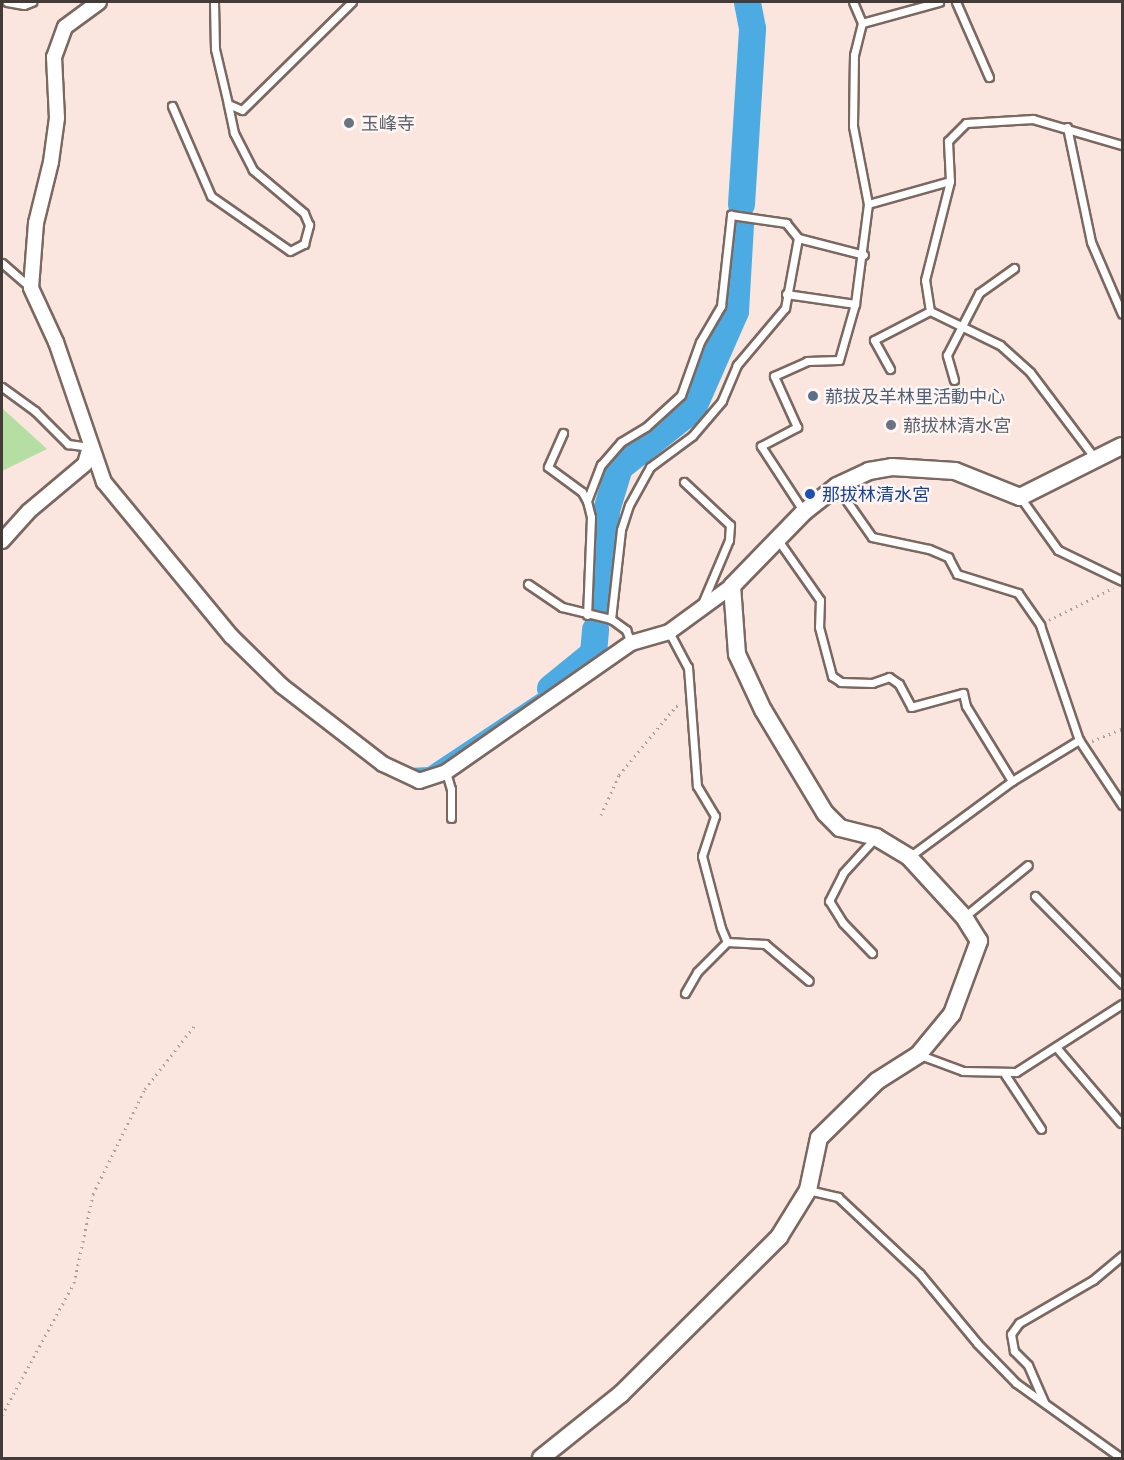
<!DOCTYPE html>
<html>
<head>
<meta charset="utf-8">
<style>
	body { margin:0 }
	#map { position:relative; width:1124px; height:1460px; overflow:hidden; background:#fae6de; font-family:Barlow,"Noto Sans TC",sans-serif }
	div>[style] { position:absolute }
	[style*='--x'] { left:calc(var(--x)*1px); top:calc(var(--y)*1px); width:calc(var(--w)*1px); rotate:calc(var(--a)*1deg) }
	.green>* { inset:0; background:#b5dea3 }
	.stream>* { height:4.5px; margin:-2.25px; padding:0 2.25px; transform-origin:2.25px; border-radius:2.25px; background:#4dabe3 }
	.river>* { height:27px; margin:-13.5px; padding:0 13.5px; transform-origin:13.5px; border-radius:13.5px; background:#4dabe3 }
	.path>* { height:3px; margin-top:-1.5px; transform-origin:0; background:repeating-linear-gradient(90deg,#ae9f99 0 1.5px,transparent 0 6px) }
	.roads { filter:drop-shadow(2px 0 #7a6861) drop-shadow(-2px 0 #7a6861) drop-shadow(0 2px #7a6861) drop-shadow(0 -2px #7a6861) }
	.service>* { height:7px; margin:-3.5px; padding:0 3.5px; transform-origin:3.5px; border-radius:3.5px; background:#fff }
	.minor>* { height:14px; margin:-7px; padding:0 7px; transform-origin:7px; border-radius:7px; background:#fff }
	.tertiary>* { height:16px; margin:-8px; padding:0 8px; transform-origin:8px; border-radius:8px; background:#fff }
	.dots>* { width:16px; height:16px; translate:-50% -50%; box-sizing:border-box; border:3px solid #fef6f3; border-radius:50% }
	span { translate:-50% -50%; white-space:nowrap; text-align:center; line-height:1.15; -webkit-text-stroke:4.5px #fef6f3; paint-order:stroke }
	.worship-label { font-size:18px; color:#5b616d }
	.left { translate:0 -50%; text-align:left }
	.service-label { font-size:18px; color:#4e5e75 }
	.transit-label { font-size:18px; color:#164399 }
	.frame { position:absolute; inset:0; border:3px solid #433b38; pointer-events:none }
</style>
</head>
<body>
<div id="map">
	<div class="green">
		<i style="clip-path:polygon(2px 408px,47px 449px,2px 471px)"></i>
	</div>
	<div class="stream">
		<i style="--x:409;--y:770;--w:19;--a:-3"></i>
		<i style="--x:428;--y:769;--w:146;--a:-33.6"></i>
	</div>
	<div class="river">
		<i style="--x:741;--y:204;--w:176;--a:-86.4"></i>
		<i style="--x:752;--y:28;--w:26;--a:-101"></i>
		<i style="--x:598;--y:604;--w:94;--a:-85.1"></i>
		<i style="--x:606;--y:510;--w:45;--a:-73.2"></i>
		<i style="--x:619;--y:467;--w:93;--a:-38.5"></i>
		<i style="--x:692;--y:409;--w:107;--a:-66.3"></i>
		<i style="--x:735;--y:311;--w:88;--a:-86.7"></i>
		<i style="--x:550;--y:688;--w:55;--a:-39.1"></i>
		<i style="--x:593;--y:653;--w:24;--a:-85"></i>
	</div>
	<div class="path">
		<i style="--x:1049;--y:620;--w:72;--a:-26.6"></i>
		<i style="--x:1092;--y:741;--w:32;--a:-22"></i>
		<i style="--x:601;--y:815;--w:44;--a:-65.8"></i>
		<i style="--x:619;--y:775;--w:89;--a:-50.4"></i>
		<i style="--x:676;--y:706;--w:6;--a:-9"></i>
		<i style="--x:2;--y:1415;--w:150;--a:-61.4"></i>
		<i style="--x:74;--y:1283;--w:91;--a:-77.9"></i>
		<i style="--x:93;--y:1194;--w:117;--a:-63.7"></i>
		<i style="--x:145;--y:1089;--w:81;--a:-52"></i>
	</div>
	<div class="roads">
		<div class="service">
			<i style="--x:7;--y:2;--w:17;--a:10"></i>
			<i style="--x:24;--y:5;--w:9;--a:-21"></i>
			<i style="--x:214;--y:2;--w:47;--a:88.8"></i>
			<i style="--x:215;--y:49;--w:57;--a:76.7"></i>
			<i style="--x:228;--y:104;--w:15;--a:23"></i>
			<i style="--x:242;--y:110;--w:154;--a:-44.5"></i>
			<i style="--x:956;--y:2;--w:82;--a:66.3"></i>
			<i style="--x:862;--y:23;--w:80;--a:-15.3"></i>
			<i style="--x:172;--y:106;--w:98;--a:66.6"></i>
			<i style="--x:211;--y:196;--w:96;--a:34.8"></i>
			<i style="--x:290;--y:251;--w:16;--a:-27"></i>
			<i style="--x:304;--y:244;--w:20;--a:-75"></i>
			<i style="--x:309;--y:225;--w:13;--a:-113"></i>
			<i style="--x:304;--y:213;--w:67;--a:-139.9"></i>
			<i style="--x:253;--y:170;--w:42;--a:-117.2"></i>
			<i style="--x:234;--y:133;--w:30;--a:-102"></i>
			<i style="--x:1067;--y:127;--w:117;--a:78.2"></i>
			<i style="--x:1091;--y:242;--w:78;--a:66.7"></i>
			<i style="--x:868;--y:204;--w:85;--a:-15.7"></i>
			<i style="--x:798;--y:238;--w:68;--a:14.4"></i>
			<i style="--x:2;--y:263;--w:38;--a:41"></i>
			<i style="--x:786;--y:294;--w:70;--a:8.2"></i>
			<i style="--x:890;--y:369;--w:33;--a:-119"></i>
			<i style="--x:874;--y:340;--w:63;--a:-27.4"></i>
			<i style="--x:954;--y:380;--w:26;--a:-106"></i>
			<i style="--x:947;--y:355;--w:70;--a:-62.7"></i>
			<i style="--x:979;--y:293;--w:43;--a:-35.5"></i>
			<i style="--x:2;--y:387;--w:41;--a:36"></i>
			<i style="--x:35;--y:411;--w:47;--a:45"></i>
			<i style="--x:68;--y:444;--w:22;--a:8"></i>
			<i style="--x:563;--y:433;--w:37;--a:114"></i>
			<i style="--x:548;--y:467;--w:42;--a:36.3"></i>
			<i style="--x:582;--y:492;--w:10;--a:61"></i>
			<i style="--x:587;--y:501;--w:16;--a:76"></i>
			<i style="--x:591;--y:517;--w:98;--a:92.3"></i>
			<i style="--x:1094;--y:457;--w:106;--a:-127"></i>
			<i style="--x:1030;--y:372;--w:40;--a:-138"></i>
			<i style="--x:1000;--y:345;--w:78;--a:-154.1"></i>
			<i style="--x:930;--y:311;--w:31;--a:-99"></i>
			<i style="--x:925;--y:280;--w:102;--a:-75.8"></i>
			<i style="--x:950;--y:181;--w:40;--a:-92.9"></i>
			<i style="--x:948;--y:141;--w:25;--a:-45"></i>
			<i style="--x:966;--y:123;--w:67;--a:-3.4"></i>
			<i style="--x:1033;--y:119;--w:93;--a:16.3"></i>
			<i style="--x:684;--y:482;--w:63;--a:43.1"></i>
			<i style="--x:730;--y:525;--w:15;--a:94"></i>
			<i style="--x:729;--y:540;--w:72;--a:113"></i>
			<i style="--x:837;--y:487;--w:61;--a:55"></i>
			<i style="--x:872;--y:537;--w:58;--a:11.9"></i>
			<i style="--x:929;--y:549;--w:21;--a:23"></i>
			<i style="--x:948;--y:557;--w:19;--a:62"></i>
			<i style="--x:957;--y:574;--w:64;--a:17.3"></i>
			<i style="--x:1018;--y:593;--w:39;--a:55"></i>
			<i style="--x:1040;--y:625;--w:121;--a:71.3"></i>
			<i style="--x:1079;--y:740;--w:78;--a:56.5"></i>
			<i style="--x:1020;--y:497;--w:65;--a:54.4"></i>
			<i style="--x:1058;--y:550;--w:71;--a:25.8"></i>
			<i style="--x:587;--y:501;--w:39;--a:-69"></i>
			<i style="--x:601;--y:465;--w:30;--a:-49"></i>
			<i style="--x:621;--y:442;--w:29;--a:-31"></i>
			<i style="--x:646;--y:427;--w:47;--a:-42.4"></i>
			<i style="--x:681;--y:395;--w:56;--a:-70.3"></i>
			<i style="--x:700;--y:342;--w:42;--a:-59.7"></i>
			<i style="--x:721;--y:306;--w:92;--a:-83.7"></i>
			<i style="--x:731;--y:215;--w:56;--a:8.3"></i>
			<i style="--x:786;--y:223;--w:19;--a:51"></i>
			<i style="--x:798;--y:238;--w:71;--a:100.5"></i>
			<i style="--x:785;--y:308;--w:75;--a:130.1"></i>
			<i style="--x:737;--y:365;--w:39;--a:113"></i>
			<i style="--x:722;--y:401;--w:46;--a:130.6"></i>
			<i style="--x:692;--y:436;--w:52;--a:143.6"></i>
			<i style="--x:650;--y:467;--w:43;--a:118.9"></i>
			<i style="--x:629;--y:505;--w:26;--a:108"></i>
			<i style="--x:621;--y:530;--w:90;--a:96.4"></i>
			<i style="--x:804;--y:512;--w:79;--a:-123.1"></i>
			<i style="--x:761;--y:446;--w:41;--a:-27.8"></i>
			<i style="--x:797;--y:427;--w:56;--a:-114.3"></i>
			<i style="--x:774;--y:376;--w:36;--a:-24"></i>
			<i style="--x:807;--y:361;--w:32;--a:-2"></i>
			<i style="--x:839;--y:360;--w:58;--a:-74.1"></i>
			<i style="--x:855;--y:304;--w:101;--a:-82.6"></i>
			<i style="--x:868;--y:204;--w:79;--a:-100.9"></i>
			<i style="--x:853;--y:126;--w:71;--a:-89.2"></i>
			<i style="--x:854;--y:55;--w:33;--a:-76"></i>
			<i style="--x:862;--y:23;--w:23;--a:-113"></i>
			<i style="--x:778;--y:540;--w:73;--a:55"></i>
			<i style="--x:820;--y:600;--w:27;--a:92"></i>
			<i style="--x:819;--y:627;--w:51;--a:75.1"></i>
			<i style="--x:832;--y:676;--w:11;--a:34"></i>
			<i style="--x:841;--y:682;--w:31;--a:2"></i>
			<i style="--x:872;--y:683;--w:18;--a:-19"></i>
			<i style="--x:889;--y:677;--w:12;--a:35"></i>
			<i style="--x:899;--y:684;--w:26;--a:62"></i>
			<i style="--x:911;--y:707;--w:54;--a:-15.1"></i>
			<i style="--x:963;--y:693;--w:13;--a:77"></i>
			<i style="--x:966;--y:706;--w:88;--a:58.5"></i>
			<i style="--x:528;--y:584;--w:41;--a:34.1"></i>
			<i style="--x:562;--y:607;--w:50;--a:13.8"></i>
			<i style="--x:611;--y:619;--w:19;--a:36"></i>
			<i style="--x:626;--y:630;--w:14;--a:69"></i>
			<i style="--x:669;--y:632;--w:40;--a:62"></i>
			<i style="--x:688;--y:667;--w:119;--a:85.7"></i>
			<i style="--x:697;--y:786;--w:35;--a:59"></i>
			<i style="--x:715;--y:816;--w:42;--a:108"></i>
			<i style="--x:702;--y:856;--w:74;--a:75.2"></i>
			<i style="--x:721;--y:928;--w:15;--a:67"></i>
			<i style="--x:727;--y:942;--w:38;--a:3"></i>
			<i style="--x:765;--y:944;--w:57;--a:40.1"></i>
			<i style="--x:446;--y:772;--w:18;--a:74"></i>
			<i style="--x:451;--y:789;--w:29;--a:90"></i>
			<i style="--x:909;--y:857;--w:128;--a:-36.4"></i>
			<i style="--x:1012;--y:781;--w:79;--a:-31.5"></i>
			<i style="--x:1035;--y:896;--w:124;--a:45.3"></i>
			<i style="--x:964;--y:917;--w:82;--a:-39.1"></i>
			<i style="--x:872;--y:953;--w:42;--a:-134"></i>
			<i style="--x:843;--y:923;--w:26;--a:-122"></i>
			<i style="--x:829;--y:901;--w:31;--a:-63"></i>
			<i style="--x:843;--y:873;--w:46;--a:-47.6"></i>
			<i style="--x:685;--y:993;--w:24;--a:-60"></i>
			<i style="--x:697;--y:972;--w:42;--a:-45"></i>
			<i style="--x:1056;--y:1047;--w:100;--a:49.5"></i>
			<i style="--x:920;--y:1055;--w:46;--a:20.4"></i>
			<i style="--x:963;--y:1071;--w:53;--a:1.1"></i>
			<i style="--x:1016;--y:1072;--w:126;--a:-32.7"></i>
			<i style="--x:1004;--y:1073;--w:67;--a:56.5"></i>
			<i style="--x:808;--y:1190;--w:31;--a:13"></i>
			<i style="--x:838;--y:1197;--w:112;--a:43.2"></i>
			<i style="--x:920;--y:1274;--w:89;--a:50.4"></i>
			<i style="--x:977;--y:1343;--w:56;--a:45.7"></i>
			<i style="--x:1016;--y:1383;--w:129;--a:35.5"></i>
			<i style="--x:1044;--y:1402;--w:40;--a:-113.4"></i>
			<i style="--x:1028;--y:1365;--w:20;--a:-135"></i>
			<i style="--x:1014;--y:1351;--w:17;--a:-100"></i>
			<i style="--x:1011;--y:1334;--w:14;--a:-54"></i>
			<i style="--x:1019;--y:1323;--w:86;--a:-30.2"></i>
			<i style="--x:1093;--y:1280;--w:38;--a:-40"></i>
		</div>
		<div class="minor">
			<i style="--x:99;--y:2;--w:42;--a:143.7"></i>
			<i style="--x:65;--y:27;--w:32;--a:110"></i>
			<i style="--x:54;--y:57;--w:61;--a:87.2"></i>
			<i style="--x:57;--y:118;--w:44;--a:97.8"></i>
			<i style="--x:51;--y:162;--w:63;--a:103.8"></i>
			<i style="--x:36;--y:223;--w:65;--a:94.4"></i>
			<i style="--x:31;--y:288;--w:60;--a:65.2"></i>
			<i style="--x:56;--y:342;--w:148;--a:71.1"></i>
			<i style="--x:104;--y:482;--w:200;--a:50.5"></i>
			<i style="--x:231;--y:636;--w:71;--a:44.4"></i>
			<i style="--x:282;--y:686;--w:128;--a:37.7"></i>
			<i style="--x:383;--y:764;--w:40;--a:25"></i>
			<i style="--x:419;--y:781;--w:28;--a:-18"></i>
			<i style="--x:446;--y:772;--w:226;--a:-34.9"></i>
			<i style="--x:631;--y:643;--w:40;--a:-16"></i>
			<i style="--x:669;--y:632;--w:78;--a:-36.1"></i>
			<i style="--x:2;--y:541;--w:40;--a:-48"></i>
			<i style="--x:29;--y:511;--w:73;--a:-40"></i>
			<i style="--x:85;--y:464;--w:18;--a:-74"></i>
		</div>
		<div class="tertiary">
			<i style="--x:541;--y:1458;--w:102;--a:-38.7"></i>
			<i style="--x:621;--y:1394;--w:223;--a:-44.8"></i>
			<i style="--x:779;--y:1237;--w:55;--a:-58.3"></i>
			<i style="--x:808;--y:1190;--w:53;--a:-78.1"></i>
			<i style="--x:819;--y:1138;--w:81;--a:-44.5"></i>
			<i style="--x:877;--y:1081;--w:49;--a:-32.4"></i>
			<i style="--x:918;--y:1055;--w:53;--a:-50.3"></i>
			<i style="--x:952;--y:1014;--w:78;--a:-69.7"></i>
			<i style="--x:979;--y:941;--w:28;--a:-122"></i>
			<i style="--x:964;--y:917;--w:81;--a:-132.5"></i>
			<i style="--x:909;--y:857;--w:39;--a:-149"></i>
			<i style="--x:876;--y:837;--w:37;--a:-166"></i>
			<i style="--x:840;--y:828;--w:21;--a:-135"></i>
			<i style="--x:825;--y:813;--w:120;--a:-121"></i>
			<i style="--x:763;--y:710;--w:62;--a:-114.9"></i>
			<i style="--x:737;--y:654;--w:68;--a:-94.2"></i>
			<i style="--x:732;--y:586;--w:103;--a:-45.8"></i>
			<i style="--x:804;--y:512;--w:42;--a:-38.2"></i>
			<i style="--x:837;--y:486;--w:35;--a:-25"></i>
			<i style="--x:869;--y:471;--w:23;--a:-10"></i>
			<i style="--x:892;--y:467;--w:63;--a:3.6"></i>
			<i style="--x:955;--y:471;--w:70;--a:21.8"></i>
			<i style="--x:1020;--y:497;--w:114;--a:-26.6"></i>
		</div>
	</div>
	<div class="dots">
		<i style="left:349px;top:123px;background:#6b7280"></i>
		<i style="left:813px;top:396px;background:#5c6f8a"></i>
		<i style="left:891px;top:425px;background:#6b7280"></i>
		<i style="left:810px;top:494px;background:#1a4fb4"></i>
	</div>
	<div class="worship-label">
		<span class="left" style="left:361px;top:123px">玉峰寺</span>
		<span class="left" style="left:903px;top:425px">𦰡拔林清水宮</span>
	</div>
	<div class="service-label">
		<span class="left" style="left:825px;top:396px">𦰡拔及羊林里活動中心</span>
	</div>
	<div class="transit-label">
		<span class="left" style="left:822px;top:494px">那拔林清水宮</span>
	</div>
	<div class="frame"></div>
</div>
</body>
</html>
